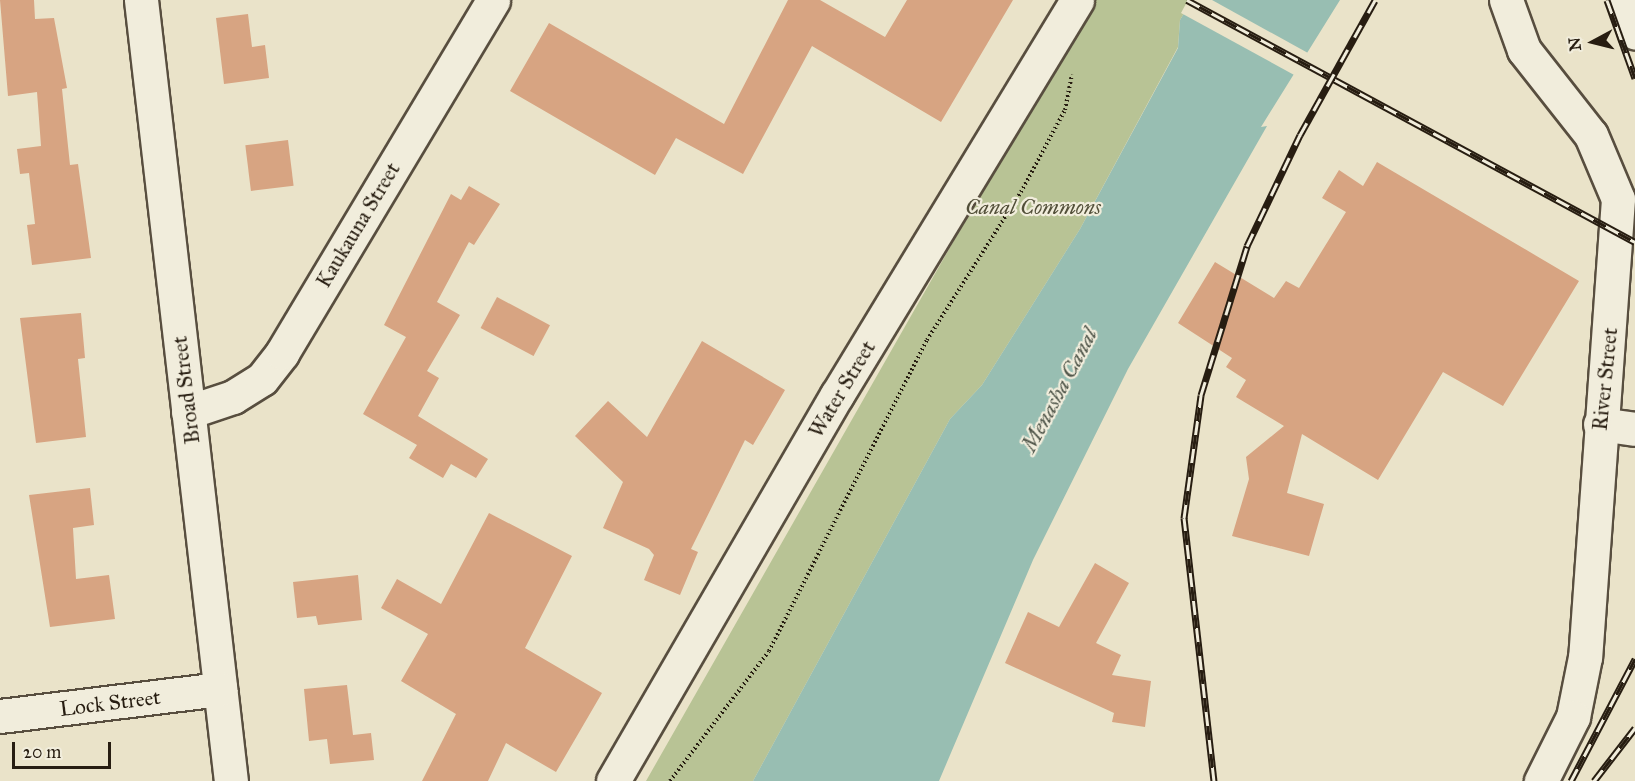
<!DOCTYPE html>
<html>
<head>
<meta charset="utf-8">
<style>
	body { margin:0 }
	#map { position:relative; width:1635px; height:781px; overflow:hidden; background:#eae3c9; font-family:"IM FELL Great Primer",serif }
	div>[style] { position:absolute }
	[style*='--x'] { left:calc(var(--x)*1px); top:calc(var(--y)*1px); width:calc(var(--w)*1px); rotate:calc(var(--a)*1deg) }
	.green>* { inset:0; background:#b8c395 }
	.water>* { inset:0; background:#98beb2 }
	.pier>* { inset:0; background:#eae3c9 }
	.building>* { inset:0; background:#d7a482; transform-origin:0 0 }
	.path>* { height:4px; margin-top:-2px; transform-origin:0; background:repeating-linear-gradient(90deg,#271d11 0 1.5px,transparent 0 4.5px) }
	.roads { filter:drop-shadow(2px 0 #584e3f) drop-shadow(-2px 0 #584e3f) drop-shadow(0 2px #584e3f) drop-shadow(0 -2px #584e3f) }
	.minor>* { height:33px; margin:-16.5px; padding:0 16.5px; transform-origin:16.5px; border-radius:16.5px; background:#f1eddc }
	.rail>* { height:7px; margin-top:-3.5px; transform-origin:0; background:repeating-linear-gradient(90deg,#f1eddc 0 14px,#271d11 0 28px); box-sizing:border-box; border-block:2px solid #271d11 }
	span { translate:-50% -50%; white-space:nowrap; text-align:center; line-height:1.15; -webkit-text-stroke:4.5px #f1eddc; paint-order:stroke }
	.park-label { font-size:21px; color:#524f39; font-style:italic }
	.street-label { font-size:21px; color:#271d11 }
	.water-label { font-size:22px; color:#4f5549; font-style:italic }
	.north { position:absolute; left:1563px; top:12px; width:60px; height:60px; -webkit-text-stroke:4px #f1eddc; paint-order:stroke; rotate:263deg; font-size:16px; font-weight:700; line-height:24px; text-align:center; color:#271d11 }
	.north::after { content:''; display:block; margin:auto; width:21px; height:27px; background:#271d11; clip-path:polygon(50% 0,100% 100%,50% 72%,0 100%) }
	.scale { position:absolute; left:12px; top:742px; width:99px; height:27px; box-sizing:border-box; border:3px solid #271d11; border-top:0; padding-left:8px; font-size:18px; line-height:21px; white-space:nowrap; color:#271d11; -webkit-text-stroke:4px #f1eddc; paint-order:stroke }
</style>
</head>
<body>
<div id="map">
	<div class="green">
		<i style="clip-path:polygon(1091px 0,1192px 0,1180px 20px,1178px 47px,1080px 229px,982px 385px,950px 419px,753px 781px,646px 781px)"></i>
	</div>
	<div class="water">
		<i style="clip-path:polygon(1192px 0,1340px 0,1261px 127px,1267px 126px,1128px 369px,1033px 560px,939px 781px,753px 781px,950px 419px,982px 385px,1080px 229px,1178px 48px,1180px 20px)"></i>
	</div>
	<div class="pier">
		<i style="clip-path:polygon(1188px 0,1212px 0,1308px 53px,1296px 76px,1181px 13px)"></i>
	</div>
	<div class="building">
		<i style="clip-path:polygon(0 0,34px 0,35px 19px,54px 18px,67px 88px,62px 89px,70px 165px,78px 164px,91px 258px,32px 265px,27px 225px,35px 224px,29px 173px,20px 174px,17px 149px,41px 146px,37px 92px,8px 96px)"></i>
		<i style="clip-path:polygon(788px 0,820px 0,885px 37px,907px 0,1013px 0,941px 122px,812px 46px,743px 174px,676px 138px,655px 175px,510px 91px,549px 23px,724px 124px)"></i>
		<i style="clip-path:polygon(248px 14px,252px 47px,265px 45px,269px 78px,224px 84px,216px 18px)"></i>
		<i style="left:288px;top:140px;width:46px;height:43px;rotate:83deg"></i>
		<i style="clip-path:polygon(1377px 162px,1579px 281px,1503px 406px,1443px 372px,1378px 480px,1302px 434px,1287px 493px,1324px 504px,1309px 556px,1232px 536px,1249px 479px,1246px 457px,1284px 426px,1236px 397px,1246px 380px,1226px 367px,1232px 358px,1178px 323px,1215px 262px,1274px 298px,1286px 281px,1299px 288px,1346px 212px,1322px 198px,1339px 170px,1363px 186px)"></i>
		<i style="clip-path:polygon(469px 186px,500px 204px,474px 245px,469px 242px,437px 302px,460px 315px,427px 371px,439px 378px,418px 416px,488px 459px,476px 478px,451px 464px,443px 478px,409px 458px,417px 445px,363px 414px,406px 337px,384px 325px,451px 194px,461px 200px)"></i>
		<i style="left:497px;top:297px;width:60px;height:35px;rotate:28deg"></i>
		<i style="clip-path:polygon(81px 313px,85px 358px,78px 359px,86px 437px,36px 443px,20px 318px)"></i>
		<i style="clip-path:polygon(702px 341px,785px 390px,753px 445px,745px 440px,691px 549px,698px 552px,680px 595px,644px 580px,654px 555px,649px 549px,603px 528px,623px 482px,575px 436px,608px 401px,647px 437px)"></i>
		<i style="clip-path:polygon(90px 488px,94px 525px,73px 528px,76px 579px,109px 575px,115px 619px,50px 627px,29px 495px)"></i>
		<i style="clip-path:polygon(489px 513px,572px 556px,525px 648px,602px 693px,556px 772px,506px 743px,488px 781px,422px 781px,456px 714px,401px 681px,428px 634px,381px 608px,397px 579px,441px 604px)"></i>
		<i style="clip-path:polygon(1095px 563px,1129px 583px,1096px 643px,1121px 655px,1112px 675px,1151px 681px,1145px 727px,1112px 722px,1114px 713px,1005px 663px,1028px 612px,1059px 627px)"></i>
		<i style="clip-path:polygon(358px 575px,362px 620px,318px 625px,316px 616px,297px 618px,293px 582px)"></i>
		<i style="clip-path:polygon(347px 685px,353px 735px,371px 733px,374px 760px,330px 764px,327px 739px,309px 741px,304px 689px)"></i>
	</div>
	<div class="path">
		<i style="--x:670;--y:781;--w:163;--a:-52.7"></i>
		<i style="--x:769;--y:651;--w:349;--a:-63.1"></i>
		<i style="--x:927;--y:340;--w:175;--a:-57.6"></i>
		<i style="--x:1021;--y:192;--w:93;--a:-61.8"></i>
		<i style="--x:1065;--y:110;--w:36;--a:-79"></i>
	</div>
	<div class="roads">
		<div class="minor">
			<i style="--x:141;--y:0;--w:786;--a:83.43"></i>
			<i style="--x:1506;--y:0;--w:53;--a:70.2"></i>
			<i style="--x:1524;--y:50;--w:108;--a:51.8"></i>
			<i style="--x:1591;--y:135;--w:69;--a:67.1"></i>
			<i style="--x:1618;--y:199;--w:459;--a:94.1"></i>
			<i style="--x:1585;--y:657;--w:61;--a:101.3"></i>
			<i style="--x:1573;--y:717;--w:72;--a:116.6"></i>
			<i style="--x:1625;--y:0;--w:34;--a:73"></i>
			<i style="--x:188;--y:412;--w:47;--a:-18.4"></i>
			<i style="--x:233;--y:397;--w:34;--a:-32"></i>
			<i style="--x:262;--y:379;--w:33;--a:-52"></i>
			<i style="--x:282;--y:353;--w:411;--a:-59.1"></i>
			<i style="--x:1600;--y:424;--w:35;--a:8"></i>
			<i style="--x:0;--y:716;--w:222;--a:-7"></i>
			<i style="--x:613;--y:781;--w:446;--a:-59.9"></i>
			<i style="--x:837;--y:395;--w:462;--a:-58.7"></i>
		</div>
	</div>
	<div class="rail">
		<i style="--x:1187;--y:0;--w:509;--a:28.38"></i>
		<i style="--x:1607;--y:0;--w:83;--a:70.3"></i>
		<i style="--x:1214;--y:781;--w:265;--a:-96.5"></i>
		<i style="--x:1184;--y:518;--w:124;--a:-82.1"></i>
		<i style="--x:1201;--y:395;--w:156;--a:-72.8"></i>
		<i style="--x:1247;--y:246;--w:123;--a:-64.5"></i>
		<i style="--x:1300;--y:135;--w:154;--a:-60.9"></i>
		<i style="--x:1571;--y:781;--w:138;--a:-62.3"></i>
		<i style="--x:1594;--y:781;--w:67;--a:-52.3"></i>
	</div>
	<div class="park-label">
		<span style="left:1033px;top:207px">Canal Commons</span>
	</div>
	<div class="street-label">
		<span style="left:358px;top:225px;rotate:-59deg">Kaukauna Street</span>
		<span style="left:1605px;top:379px;rotate:-84deg">River Street</span>
		<span style="left:842px;top:389px;rotate:-59deg">Water Street</span>
		<span style="left:186px;top:390px;rotate:-97deg">Broad Street</span>
		<span style="left:110px;top:703px;rotate:-7deg">Lock Street</span>
	</div>
	<div class="water-label">
		<span style="left:1059px;top:390px;rotate:-62deg">Menasha Canal</span>
	</div>
	<div class="north">N</div>
	<div class="scale">20 m</div>
</div>
</body>
</html>
